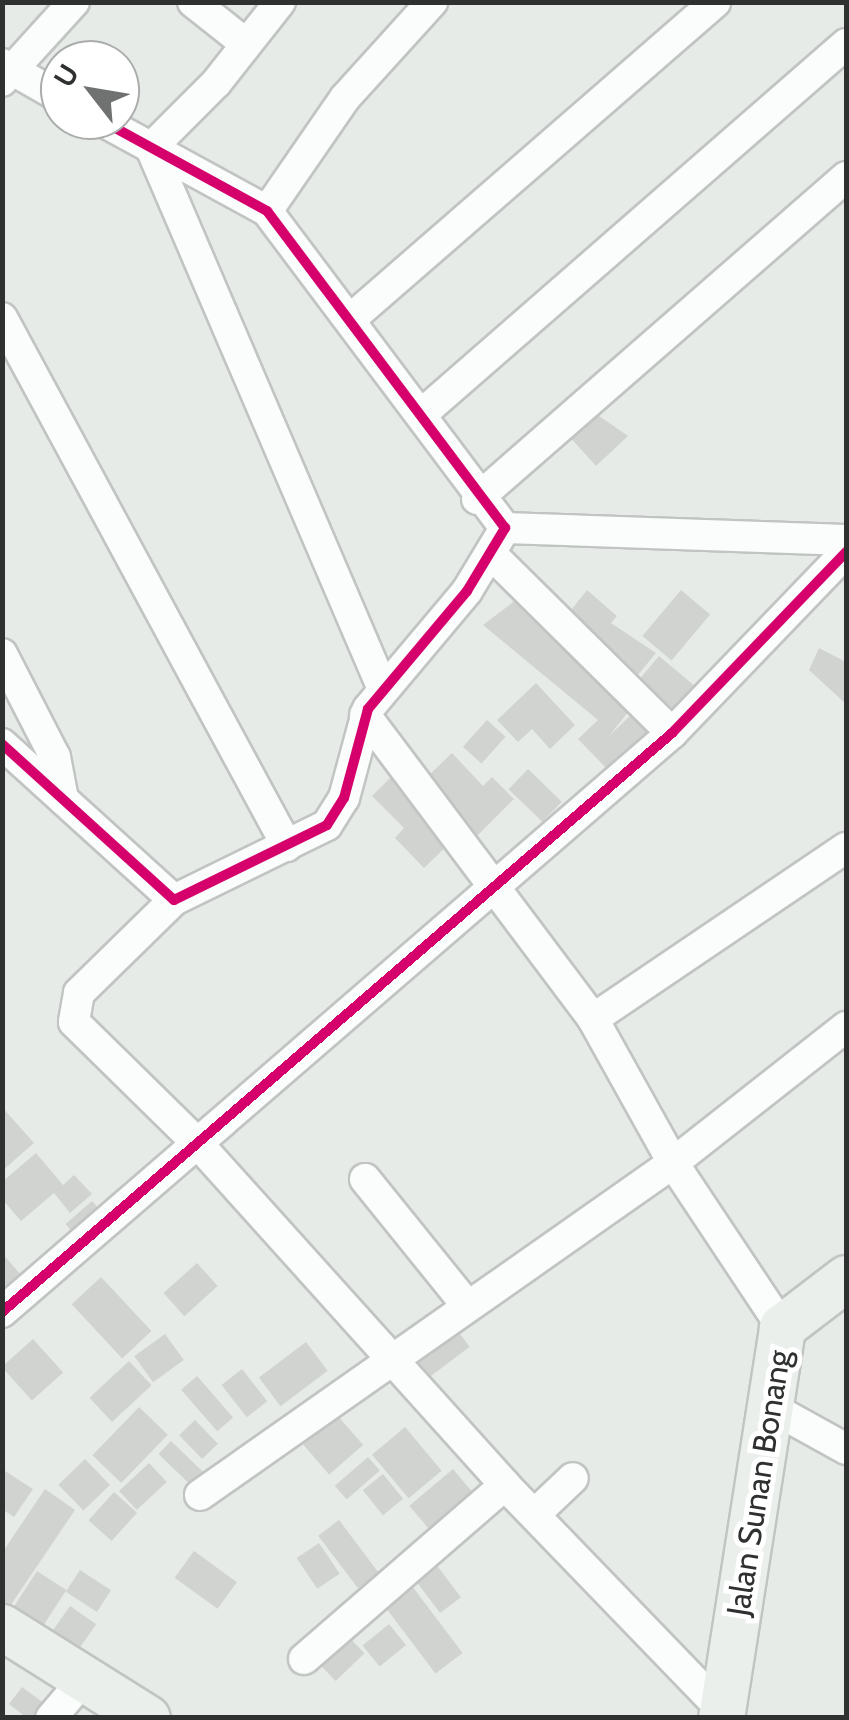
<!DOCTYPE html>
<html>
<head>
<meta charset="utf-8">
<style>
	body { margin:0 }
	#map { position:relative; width:849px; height:1720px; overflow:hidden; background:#e7ebe8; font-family:Cabin,sans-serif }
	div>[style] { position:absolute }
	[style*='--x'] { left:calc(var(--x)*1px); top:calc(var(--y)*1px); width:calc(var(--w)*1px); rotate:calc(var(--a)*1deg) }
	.building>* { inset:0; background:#d1d3d1; transform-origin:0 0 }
	.roads { filter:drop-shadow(2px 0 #c1c4c2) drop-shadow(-2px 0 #c1c4c2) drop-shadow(0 2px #c1c4c2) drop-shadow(0 -2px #c1c4c2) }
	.street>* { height:30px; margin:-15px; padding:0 15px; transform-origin:15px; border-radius:15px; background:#fbfcfc }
	.secondary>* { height:45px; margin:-22.5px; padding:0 22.5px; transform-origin:22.5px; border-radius:22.5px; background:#ebefec }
	.cycleway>* { height:10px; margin:-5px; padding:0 5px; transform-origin:5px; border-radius:5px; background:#d6006c }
	span { translate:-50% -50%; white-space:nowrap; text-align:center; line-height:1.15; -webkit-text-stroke:10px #fff; paint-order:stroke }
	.street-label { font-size:32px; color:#2e312f }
	.frame { position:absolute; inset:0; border:5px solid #2e312f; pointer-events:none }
	.north { position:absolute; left:40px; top:40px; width:100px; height:100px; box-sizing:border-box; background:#fff; border:2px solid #abadac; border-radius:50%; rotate:301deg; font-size:28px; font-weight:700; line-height:40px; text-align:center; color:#2e312f }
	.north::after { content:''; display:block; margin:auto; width:35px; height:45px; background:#6f7270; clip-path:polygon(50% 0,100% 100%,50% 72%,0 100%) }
</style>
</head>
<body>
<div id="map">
	<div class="building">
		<i style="clip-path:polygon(592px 411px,628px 436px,596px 466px,567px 434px)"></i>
		<i style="clip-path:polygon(587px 590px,617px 616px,611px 623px,656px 653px,633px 681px,634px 705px,609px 736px,635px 711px,657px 734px,612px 774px,578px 739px,598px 720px,483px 625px,525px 593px,561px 623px)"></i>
		<i style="left:681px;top:590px;width:38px;height:60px;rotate:40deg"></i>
		<i style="clip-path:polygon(819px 648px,846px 662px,846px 704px,809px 670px)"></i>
		<i style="left:659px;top:656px;width:54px;height:38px;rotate:40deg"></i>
		<i style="clip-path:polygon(536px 683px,575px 725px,550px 749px,532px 729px,518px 742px,497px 720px)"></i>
		<i style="left:487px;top:720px;width:25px;height:36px;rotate:42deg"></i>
		<i style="clip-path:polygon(452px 753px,483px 786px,492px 777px,514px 799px,476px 837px,426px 778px)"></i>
		<i style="left:528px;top:769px;width:47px;height:28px;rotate:44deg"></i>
		<i style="clip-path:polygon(391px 777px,453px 840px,424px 868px,395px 838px,404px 828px,372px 796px)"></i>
		<i style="clip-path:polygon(2px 1107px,34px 1143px,2px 1171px)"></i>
		<i style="clip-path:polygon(36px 1153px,63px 1185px,74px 1175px,92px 1194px,70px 1213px,54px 1193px,21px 1221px,2px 1199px,2px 1182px)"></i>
		<i style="left:92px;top:1201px;width:20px;height:35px;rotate:49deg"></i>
		<i style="clip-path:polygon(2px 1253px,21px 1275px,2px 1291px)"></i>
		<i style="left:197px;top:1263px;width:31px;height:45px;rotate:48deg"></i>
		<i style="left:101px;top:1277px;width:74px;height:40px;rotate:47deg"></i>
		<i style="left:454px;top:1326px;width:26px;height:51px;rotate:53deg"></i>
		<i style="left:165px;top:1334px;width:32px;height:38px;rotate:54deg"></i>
		<i style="left:33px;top:1339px;width:45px;height:42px;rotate:48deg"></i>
		<i style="left:306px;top:1342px;width:36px;height:59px;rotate:53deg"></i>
		<i style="left:129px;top:1361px;width:33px;height:54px;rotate:47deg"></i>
		<i style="left:242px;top:1369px;width:41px;height:26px;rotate:52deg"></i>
		<i style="left:197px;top:1376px;width:55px;height:21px;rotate:49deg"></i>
		<i style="left:139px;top:1407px;width:40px;height:67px;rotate:44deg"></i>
		<i style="left:331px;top:1408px;width:49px;height:45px;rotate:49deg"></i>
		<i style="left:195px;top:1420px;width:33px;height:22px;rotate:46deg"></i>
		<i style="left:405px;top:1427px;width:57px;height:43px;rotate:50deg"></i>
		<i style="left:171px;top:1441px;width:53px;height:18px;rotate:44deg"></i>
		<i style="left:368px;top:1457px;width:18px;height:44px;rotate:49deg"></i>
		<i style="left:85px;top:1459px;width:36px;height:37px;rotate:46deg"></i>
		<i style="left:149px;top:1463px;width:26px;height:41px;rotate:47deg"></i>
		<i style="clip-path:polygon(2px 1469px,33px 1489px,14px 1517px,2px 1509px)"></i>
		<i style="left:453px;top:1469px;width:42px;height:57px;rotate:50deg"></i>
		<i style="left:383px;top:1474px;width:32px;height:26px;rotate:51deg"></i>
		<i style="clip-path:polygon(45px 1489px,75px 1510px,2px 1618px,2px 1553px)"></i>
		<i style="left:114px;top:1492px;width:31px;height:38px;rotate:42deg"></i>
		<i style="left:339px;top:1520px;width:66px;height:26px;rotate:53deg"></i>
		<i style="left:319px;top:1543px;width:37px;height:27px;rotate:56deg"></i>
		<i style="left:194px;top:1551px;width:53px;height:33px;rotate:36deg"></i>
		<i style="left:432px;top:1559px;width:48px;height:26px;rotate:53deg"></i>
		<i style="left:80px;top:1570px;width:37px;height:26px;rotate:33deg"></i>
		<i style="left:37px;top:1571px;width:35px;height:53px;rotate:33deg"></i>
		<i style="left:409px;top:1582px;width:89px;height:34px;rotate:53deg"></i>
		<i style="left:70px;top:1606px;width:32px;height:47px;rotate:35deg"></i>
		<i style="left:389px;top:1624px;width:27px;height:34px;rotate:51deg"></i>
		<i style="left:345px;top:1633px;width:28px;height:40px;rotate:46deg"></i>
		<i style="clip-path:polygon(22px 1687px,52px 1709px,46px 1718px,27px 1718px,9px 1704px)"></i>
	</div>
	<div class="roads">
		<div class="street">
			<i style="--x:193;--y:2;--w:66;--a:38.3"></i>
			<i style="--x:280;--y:2;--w:103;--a:128.3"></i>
			<i style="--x:216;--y:83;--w:92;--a:135"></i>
			<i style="--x:151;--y:148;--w:589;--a:66.79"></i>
			<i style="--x:2;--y:64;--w:67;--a:29.6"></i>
			<i style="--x:2;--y:81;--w:107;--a:-47.7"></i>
			<i style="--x:267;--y:211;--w:137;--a:-55.4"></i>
			<i style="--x:345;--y:98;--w:130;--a:-47.8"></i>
			<i style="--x:353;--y:317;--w:480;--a:-41"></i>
			<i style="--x:2;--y:318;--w:600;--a:61.64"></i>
			<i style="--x:424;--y:412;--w:560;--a:-41.09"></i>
			<i style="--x:477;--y:499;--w:490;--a:-41.1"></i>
			<i style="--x:505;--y:528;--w:341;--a:2"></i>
			<i style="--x:492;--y:555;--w:253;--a:44.7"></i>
			<i style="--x:2;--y:654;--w:116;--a:62.8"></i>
			<i style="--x:55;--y:757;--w:43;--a:79.2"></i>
			<i style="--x:365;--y:715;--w:380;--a:53.1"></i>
			<i style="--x:593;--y:1019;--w:165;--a:60.9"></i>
			<i style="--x:673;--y:1163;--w:197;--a:56.4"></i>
			<i style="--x:2;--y:744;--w:232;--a:42.2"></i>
			<i style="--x:174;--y:900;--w:170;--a:-26.1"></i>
			<i style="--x:327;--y:825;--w:32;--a:-58"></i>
			<i style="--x:344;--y:798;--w:92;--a:-74.9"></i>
			<i style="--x:368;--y:709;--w:154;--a:-50"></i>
			<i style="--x:467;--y:591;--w:74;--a:-58.9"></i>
			<i style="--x:505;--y:528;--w:396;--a:-126.9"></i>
			<i style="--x:267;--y:211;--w:189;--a:-151.3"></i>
			<i style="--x:174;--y:900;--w:133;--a:135.6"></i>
			<i style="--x:79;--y:993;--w:29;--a:100"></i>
			<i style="--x:74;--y:1022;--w:177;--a:44.5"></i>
			<i style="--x:200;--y:1146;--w:456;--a:48"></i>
			<i style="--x:505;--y:1485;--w:314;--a:46"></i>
			<i style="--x:593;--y:1019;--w:305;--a:-34.1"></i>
			<i style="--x:365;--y:1179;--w:159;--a:51.1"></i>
			<i style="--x:2;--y:1312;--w:886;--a:-40.83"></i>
			<i style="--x:672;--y:733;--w:251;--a:-46.1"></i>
			<i style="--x:772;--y:1408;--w:85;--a:29"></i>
			<i style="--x:200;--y:1495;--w:578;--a:-35.07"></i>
			<i style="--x:673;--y:1163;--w:220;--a:-38.2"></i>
			<i style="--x:535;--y:1514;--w:52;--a:-43.5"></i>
			<i style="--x:304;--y:1659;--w:266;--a:-40.9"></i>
			<i style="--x:51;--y:1718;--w:52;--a:-49.6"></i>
		</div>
		<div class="secondary">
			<i style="--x:2;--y:1627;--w:171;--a:32.1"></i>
			<i style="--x:721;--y:1718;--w:396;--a:-81.1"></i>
			<i style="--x:782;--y:1327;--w:81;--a:-37.4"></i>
		</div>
	</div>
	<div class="cycleway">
		<i style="--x:2;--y:744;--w:232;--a:42.2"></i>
		<i style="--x:174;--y:900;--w:170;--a:-26.1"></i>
		<i style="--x:327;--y:825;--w:32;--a:-58"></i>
		<i style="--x:344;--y:798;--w:92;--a:-74.9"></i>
		<i style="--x:368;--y:709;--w:154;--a:-50"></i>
		<i style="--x:467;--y:591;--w:74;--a:-58.9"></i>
		<i style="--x:505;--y:528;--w:396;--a:-126.9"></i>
		<i style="--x:267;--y:211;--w:189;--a:-151.3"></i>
		<i style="--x:2;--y:1312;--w:886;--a:-40.83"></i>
		<i style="--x:672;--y:733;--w:251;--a:-46.1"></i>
	</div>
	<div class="street-label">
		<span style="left:759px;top:1483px;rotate:-81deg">Jalan Sunan Bonang</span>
	</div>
	<div class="frame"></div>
	<div class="north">U</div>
</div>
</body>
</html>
